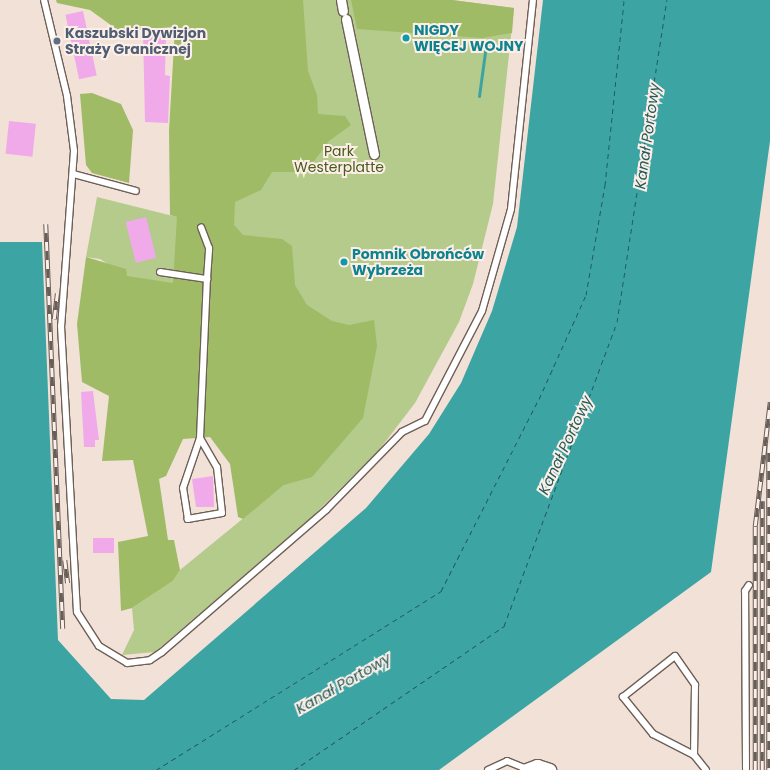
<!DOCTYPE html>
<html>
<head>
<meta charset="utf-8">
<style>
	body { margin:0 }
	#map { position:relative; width:770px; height:770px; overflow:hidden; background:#f2e1d7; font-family:Poppins,sans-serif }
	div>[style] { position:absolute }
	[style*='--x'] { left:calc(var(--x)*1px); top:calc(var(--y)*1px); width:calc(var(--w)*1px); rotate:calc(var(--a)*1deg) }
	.green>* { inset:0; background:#b4cb8b }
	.forest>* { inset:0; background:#9fbb66 }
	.water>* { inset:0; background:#3da4a4 }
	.stream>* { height:3px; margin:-1.5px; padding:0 1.5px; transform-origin:1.5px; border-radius:1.5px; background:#3da4a4 }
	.ferry>* { height:1px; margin-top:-0.5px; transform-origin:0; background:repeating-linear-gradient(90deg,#225b5b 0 5px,transparent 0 9px) }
	.building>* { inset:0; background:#f0aaea; transform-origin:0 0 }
	.roads { filter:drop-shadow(1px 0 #6e5f57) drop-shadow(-1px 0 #6e5f57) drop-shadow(0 1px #6e5f57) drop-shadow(0 -1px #6e5f57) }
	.service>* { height:6px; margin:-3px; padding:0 3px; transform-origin:3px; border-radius:3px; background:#fff }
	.pedestrian>* { height:9px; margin:-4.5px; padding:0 4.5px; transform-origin:4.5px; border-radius:4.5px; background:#fff }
	.minor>* { height:13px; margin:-6.5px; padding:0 6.5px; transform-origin:6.5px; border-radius:6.5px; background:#fff }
	.rail>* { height:4.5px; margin-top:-2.25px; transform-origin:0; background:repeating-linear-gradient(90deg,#fdefe7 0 9px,#675e58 0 18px); box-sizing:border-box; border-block:1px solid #675e58 }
	.dots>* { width:11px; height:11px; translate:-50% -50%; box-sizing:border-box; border:2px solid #fdefe7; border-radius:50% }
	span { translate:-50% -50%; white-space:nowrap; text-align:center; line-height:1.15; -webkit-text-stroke:4px #fdefe7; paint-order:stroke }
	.culture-label { font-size:14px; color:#0d838f; font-weight:700 }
	.left { translate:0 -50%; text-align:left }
	.service-label { font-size:14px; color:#4e5e75; font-weight:700 }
	.park-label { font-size:14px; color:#485a1e }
	.water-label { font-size:15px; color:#225b5b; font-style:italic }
</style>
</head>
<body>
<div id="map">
	<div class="green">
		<i style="clip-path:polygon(187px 0,452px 0,514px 8px,493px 204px,473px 284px,459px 322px,415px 403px,379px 450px,312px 517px,155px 652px,122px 655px,134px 630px,132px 608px,173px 581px,180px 570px,284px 485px,127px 276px,100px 259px,86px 257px,97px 197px,177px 217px)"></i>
	</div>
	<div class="forest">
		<i style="clip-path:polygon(56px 0,303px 0,308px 71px,317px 95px,318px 114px,345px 116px,351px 125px,329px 141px,315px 160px,299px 172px,272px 172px,261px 190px,235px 202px,234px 225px,243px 235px,282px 239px,292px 246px,295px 285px,307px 305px,332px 321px,349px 325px,374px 320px,377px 346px,363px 418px,312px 477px,284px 485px,243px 519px,238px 517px,230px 464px,210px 437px,183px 439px,166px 476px,159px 479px,168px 540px,174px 540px,180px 570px,173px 581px,132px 608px,121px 611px,118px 542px,148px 536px,133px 460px,102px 461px,109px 396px,82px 382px,77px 324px,86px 257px,126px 269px,127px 276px,173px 283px,177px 217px,170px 215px,169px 131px,175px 27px,119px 31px,90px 10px,57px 3px)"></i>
		<i style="clip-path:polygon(351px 0,452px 0,514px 8px,512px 33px,482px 38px,357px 29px)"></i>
		<i style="clip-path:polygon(92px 93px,121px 104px,133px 130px,129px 183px,92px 173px,86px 165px,80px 94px)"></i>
	</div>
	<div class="water">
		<i style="clip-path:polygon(543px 0,770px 0,770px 141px,711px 572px,439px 770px,0 770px,0 242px,42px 242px,58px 640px,111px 699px,144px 700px,366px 508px,429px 434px,461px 383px,492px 311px,517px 227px)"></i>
	</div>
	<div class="stream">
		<i style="--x:479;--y:96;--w:51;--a:-82.2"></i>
	</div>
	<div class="ferry">
		<i style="--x:156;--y:770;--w:337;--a:-32.1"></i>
		<i style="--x:441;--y:591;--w:216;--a:-63"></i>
		<i style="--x:539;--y:399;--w:114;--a:-65.7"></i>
		<i style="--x:586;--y:295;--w:112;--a:-80.2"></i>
		<i style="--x:605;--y:185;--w:186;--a:-84.1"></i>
		<i style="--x:294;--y:770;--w:255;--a:-34.4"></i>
		<i style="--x:504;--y:626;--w:324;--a:-69.6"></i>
		<i style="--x:617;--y:322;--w:326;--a:-81.2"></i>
	</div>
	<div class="building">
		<i style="left:83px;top:11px;width:66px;height:18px;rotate:78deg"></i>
		<i style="clip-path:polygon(143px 31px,166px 31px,165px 75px,170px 76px,168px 123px,145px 122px)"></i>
		<i style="left:9px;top:121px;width:27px;height:33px;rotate:6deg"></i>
		<i style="left:146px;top:217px;width:42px;height:21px;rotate:76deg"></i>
		<i style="clip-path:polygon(93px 391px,99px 440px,95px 440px,95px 447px,84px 447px,81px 392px)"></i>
		<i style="clip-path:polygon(213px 476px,214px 507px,196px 507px,192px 479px)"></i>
		<i style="left:114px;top:538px;width:15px;height:21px;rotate:90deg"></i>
	</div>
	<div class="roads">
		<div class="service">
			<i style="--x:44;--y:0;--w:99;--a:76.5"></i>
			<i style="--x:67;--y:96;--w:55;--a:82.7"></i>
			<i style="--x:74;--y:151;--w:175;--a:94.2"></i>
			<i style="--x:61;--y:326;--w:286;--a:86.8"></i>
			<i style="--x:77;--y:612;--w:40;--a:57.1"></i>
			<i style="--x:99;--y:646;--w:33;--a:31"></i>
			<i style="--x:127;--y:663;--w:23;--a:-7"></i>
			<i style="--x:150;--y:660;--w:14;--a:-34"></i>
			<i style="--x:162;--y:652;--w:217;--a:-40.9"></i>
			<i style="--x:326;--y:510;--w:109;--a:-45.7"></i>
			<i style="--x:402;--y:432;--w:25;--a:-26"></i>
			<i style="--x:425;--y:421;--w:124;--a:-62.6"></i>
			<i style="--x:482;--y:311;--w:106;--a:-74.1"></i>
			<i style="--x:511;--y:209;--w:210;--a:-84"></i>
			<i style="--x:73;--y:174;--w:65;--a:15.1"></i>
			<i style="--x:160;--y:272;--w:48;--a:8.5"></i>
			<i style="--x:207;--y:279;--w:31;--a:-86"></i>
			<i style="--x:209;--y:248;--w:22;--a:-111"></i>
			<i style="--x:200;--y:438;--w:34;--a:60"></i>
			<i style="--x:217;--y:467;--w:46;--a:83.8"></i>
			<i style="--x:222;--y:513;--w:35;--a:170"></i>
			<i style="--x:188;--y:519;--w:31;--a:-99"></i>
			<i style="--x:183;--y:488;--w:53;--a:-71.2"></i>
			<i style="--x:200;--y:438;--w:159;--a:-87.5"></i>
			<i style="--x:694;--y:755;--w:46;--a:-152.9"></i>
			<i style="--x:653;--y:734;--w:48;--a:-129"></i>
			<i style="--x:623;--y:697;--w:66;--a:-38.3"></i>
			<i style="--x:675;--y:656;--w:35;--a:55"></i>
			<i style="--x:695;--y:685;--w:70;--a:90.8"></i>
			<i style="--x:694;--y:755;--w:19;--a:51"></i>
			<i style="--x:488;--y:770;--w:21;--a:-25"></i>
			<i style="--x:507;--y:761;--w:22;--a:22"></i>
			<i style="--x:746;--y:770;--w:179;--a:-90.3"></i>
			<i style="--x:745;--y:591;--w:7;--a:-56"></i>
		</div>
		<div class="pedestrian">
			<i style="--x:341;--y:0;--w:11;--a:80"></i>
			<i style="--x:346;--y:19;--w:138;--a:78.3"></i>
		</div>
		<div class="minor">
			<i style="--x:526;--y:770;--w:12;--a:-20"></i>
			<i style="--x:537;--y:766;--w:13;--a:18"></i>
		</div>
	</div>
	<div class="rail">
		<i style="--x:46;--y:224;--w:405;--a:87.6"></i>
		<i style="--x:54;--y:319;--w:26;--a:-83"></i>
		<i style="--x:769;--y:444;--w:326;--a:90"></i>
		<i style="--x:65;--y:560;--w:23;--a:83"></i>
		<i style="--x:755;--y:770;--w:244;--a:-90"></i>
		<i style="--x:755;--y:526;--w:125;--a:-83.1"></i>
		<i style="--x:762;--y:770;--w:269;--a:-90"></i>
	</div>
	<div class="dots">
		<i style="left:406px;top:38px;background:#0f9aa8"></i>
		<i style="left:57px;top:41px;background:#5c6f8a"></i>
		<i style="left:344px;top:262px;background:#0f9aa8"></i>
	</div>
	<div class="culture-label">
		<span class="left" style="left:414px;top:38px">NIGDY<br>WIĘCEJ WOJNY</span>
		<span class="left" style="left:352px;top:262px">Pomnik Obrońców<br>Wybrzeża</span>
	</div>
	<div class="service-label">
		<span class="left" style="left:65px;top:41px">Kaszubski Dywizjon<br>Straży Granicznej</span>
	</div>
	<div class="park-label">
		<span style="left:339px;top:159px">Park<br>Westerplatte</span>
	</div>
	<div class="water-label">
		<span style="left:647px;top:136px;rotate:-82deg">Kanał Portowy</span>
		<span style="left:565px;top:445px;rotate:-65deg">Kanał Portowy</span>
		<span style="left:343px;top:683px;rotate:-30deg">Kanał Portowy</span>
	</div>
</div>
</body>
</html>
